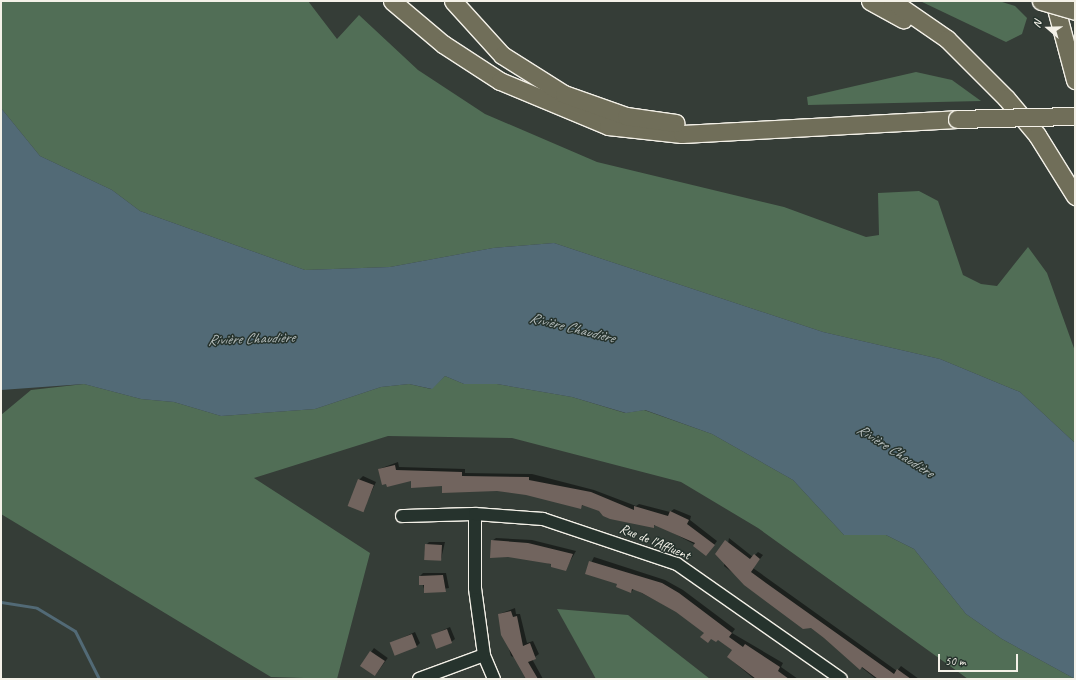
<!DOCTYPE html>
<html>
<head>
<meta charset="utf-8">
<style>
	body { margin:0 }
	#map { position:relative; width:1076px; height:680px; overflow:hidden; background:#353d37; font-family:Caveat,sans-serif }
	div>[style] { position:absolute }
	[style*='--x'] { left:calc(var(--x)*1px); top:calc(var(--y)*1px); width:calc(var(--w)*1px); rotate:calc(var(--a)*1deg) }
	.green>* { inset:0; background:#516e56 }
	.water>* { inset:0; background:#526a76 }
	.shadow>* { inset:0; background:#0007; transform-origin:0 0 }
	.stream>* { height:3px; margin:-1.5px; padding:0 1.5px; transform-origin:1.5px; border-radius:1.5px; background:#526a76 }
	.building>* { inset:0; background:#71645e; transform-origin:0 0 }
	.roads { filter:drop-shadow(1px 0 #f4f1e8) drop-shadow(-1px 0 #f4f1e8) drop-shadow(0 1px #f4f1e8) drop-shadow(0 -1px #f4f1e8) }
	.minor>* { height:12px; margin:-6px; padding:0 6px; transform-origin:6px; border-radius:6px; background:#26332d }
	.highway>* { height:17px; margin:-8.5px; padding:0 8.5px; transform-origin:8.5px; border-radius:8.5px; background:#706e59 }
	.bridges { filter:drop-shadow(1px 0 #f4f1e8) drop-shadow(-1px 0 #f4f1e8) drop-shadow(0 1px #f4f1e8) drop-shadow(0 -1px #f4f1e8) }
	.highway-bridge>* { height:17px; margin:-8.5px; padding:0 8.5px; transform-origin:8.5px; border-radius:8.5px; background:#706e59 }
	span { translate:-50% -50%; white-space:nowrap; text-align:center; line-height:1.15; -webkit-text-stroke:3px #26332d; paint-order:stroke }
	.street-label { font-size:14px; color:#f4f1e8 }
	.water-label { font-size:15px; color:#b3bbba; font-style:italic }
	.frame { position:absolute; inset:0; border:2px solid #f4f1e8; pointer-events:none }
	.north { position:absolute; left:1028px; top:8px; width:40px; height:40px; -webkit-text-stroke:3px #26332d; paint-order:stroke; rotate:290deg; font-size:11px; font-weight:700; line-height:16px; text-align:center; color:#f4f1e8 }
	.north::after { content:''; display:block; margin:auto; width:14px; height:18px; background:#f4f1e8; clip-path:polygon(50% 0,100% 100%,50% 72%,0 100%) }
	.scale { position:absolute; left:938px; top:654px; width:80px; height:18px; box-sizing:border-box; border:2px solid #f4f1e8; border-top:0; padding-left:5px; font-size:12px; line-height:14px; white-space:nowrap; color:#f4f1e8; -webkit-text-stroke:3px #26332d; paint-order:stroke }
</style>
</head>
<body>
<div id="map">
	<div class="green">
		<i style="clip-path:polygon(1px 1px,308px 1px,337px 39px,359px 15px,418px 70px,485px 114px,597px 162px,784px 207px,866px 237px,879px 235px,878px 193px,919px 191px,938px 201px,963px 275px,981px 284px,997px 286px,1028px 247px,1047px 273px,1075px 351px,1075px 443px,1020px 392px,940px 359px,823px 332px,554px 243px,493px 248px,390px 267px,305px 270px,140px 211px,112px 190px,40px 156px,1px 108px)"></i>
		<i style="clip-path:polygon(920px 1px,999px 1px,1015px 6px,1027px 18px,1022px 34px,1006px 42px)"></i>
		<i style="clip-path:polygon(916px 72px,952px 80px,981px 101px,808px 105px,807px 97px)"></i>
		<i style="clip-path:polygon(445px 376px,464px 384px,497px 384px,572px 397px,625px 413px,644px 410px,712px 434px,793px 480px,844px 535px,886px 535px,914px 549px,966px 614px,1002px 639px,1075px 679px,968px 679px,758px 528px,681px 482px,512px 438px,388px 436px,254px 478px,370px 553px,337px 679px,271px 677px,1px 514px,1px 415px,31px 390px,84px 384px,141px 399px,174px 402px,221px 416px,315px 409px,381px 387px,409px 384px,431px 389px)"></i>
		<i style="clip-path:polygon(557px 609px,628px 615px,710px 679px,596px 679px)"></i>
	</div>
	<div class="water">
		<i style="clip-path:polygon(1px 108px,40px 156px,112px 190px,140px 211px,305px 270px,390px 267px,493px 248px,554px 243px,823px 332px,940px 359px,1020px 392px,1075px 443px,1075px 679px,1002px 639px,966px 614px,914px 549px,886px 535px,844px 535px,793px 480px,712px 434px,645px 410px,626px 413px,572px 397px,497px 384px,464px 384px,445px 376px,432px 389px,409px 384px,381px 387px,315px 409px,221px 416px,174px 402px,141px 399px,84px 384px,1px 390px)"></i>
	</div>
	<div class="shadow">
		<i style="clip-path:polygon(398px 462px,399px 467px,465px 469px,465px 473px,532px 474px,594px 490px,636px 506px,639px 504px,670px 512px,674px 509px,691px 516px,690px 520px,717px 541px,709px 552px,656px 524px,653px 527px,583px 505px,580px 508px,526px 494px,412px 480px,379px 469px)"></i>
		<i style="clip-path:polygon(363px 476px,376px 482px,363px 510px,359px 480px)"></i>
		<i style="clip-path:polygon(496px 538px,532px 540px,576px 551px,565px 570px,492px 541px)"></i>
		<i style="clip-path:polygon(729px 538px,753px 557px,758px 552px,763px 555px,753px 568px,897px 671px,901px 666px,919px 679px,876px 679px,811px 627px,804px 628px,724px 566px)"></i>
		<i style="clip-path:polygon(429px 542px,445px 542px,441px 559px,426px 545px)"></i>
		<i style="clip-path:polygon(594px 557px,665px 580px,683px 590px,735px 629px,732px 633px,783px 663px,781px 667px,798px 679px,754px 679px,728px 657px,734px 650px,676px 611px,634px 589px,631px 592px,618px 583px,586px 573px)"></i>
		<i style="clip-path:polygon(423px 573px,446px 573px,449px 588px,425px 592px,420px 576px)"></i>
		<i style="clip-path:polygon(515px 608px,516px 614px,520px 614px,527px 643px,533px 641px,539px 654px,532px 659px,543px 679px,523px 679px,526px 677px,518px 659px,511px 656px,499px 614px)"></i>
		<i style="clip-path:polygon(450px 627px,455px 639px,451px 642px,432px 635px)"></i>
		<i style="clip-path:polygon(415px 632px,420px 643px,416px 647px,391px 643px)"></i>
		<i style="left:374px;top:648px;width:17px;height:21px;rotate:36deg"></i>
	</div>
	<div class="stream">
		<i style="--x:1;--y:602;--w:36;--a:9"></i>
		<i style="--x:37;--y:608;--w:44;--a:31.2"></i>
		<i style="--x:75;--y:631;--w:54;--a:63.4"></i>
	</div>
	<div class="building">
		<i style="clip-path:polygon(395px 465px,396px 470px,462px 472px,462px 476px,529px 477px,529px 480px,591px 492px,634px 510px,634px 506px,668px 516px,670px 511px,689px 520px,687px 524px,715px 545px,706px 556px,693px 546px,695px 543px,654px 525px,654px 528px,610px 519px,603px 516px,599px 511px,582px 505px,581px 509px,526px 495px,497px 491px,442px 493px,442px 486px,411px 488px,411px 481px,387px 487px,386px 484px,382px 485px,378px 469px)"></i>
		<i style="left:358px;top:479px;width:17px;height:29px;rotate:21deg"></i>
		<i style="clip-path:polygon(491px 540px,528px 543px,573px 554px,566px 571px,551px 567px,551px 564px,508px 557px,490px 558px)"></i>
		<i style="clip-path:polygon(725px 540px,750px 559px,754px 554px,760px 559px,751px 572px,766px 583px,894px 674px,897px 669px,911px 679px,878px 679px,862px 667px,860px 670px,824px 638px,811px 628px,803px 629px,744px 585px,715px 554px)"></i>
		<i style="left:425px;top:544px;width:17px;height:16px;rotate:3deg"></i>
		<i style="clip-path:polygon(589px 561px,662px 583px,679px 593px,732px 633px,729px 637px,743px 647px,745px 644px,780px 667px,778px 671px,789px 679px,756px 679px,727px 657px,732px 650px,718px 640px,716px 642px,711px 639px,708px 643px,700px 637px,704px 633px,676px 612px,642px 593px,632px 589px,631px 593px,616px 587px,617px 584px,585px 574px)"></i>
		<i style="clip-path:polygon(443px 575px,446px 592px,424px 593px,424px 585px,419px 585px,419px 576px)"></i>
		<i style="clip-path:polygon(511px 611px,513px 617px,517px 616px,523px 646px,530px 643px,536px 659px,528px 662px,538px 679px,526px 679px,501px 635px,498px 614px)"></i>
		<i style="left:447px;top:629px;width:15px;height:17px;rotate:70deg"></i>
		<i style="left:412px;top:634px;width:14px;height:24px;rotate:69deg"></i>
		<i style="left:370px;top:651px;width:18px;height:18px;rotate:34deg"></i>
	</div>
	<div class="roads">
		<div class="minor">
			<i style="--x:402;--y:516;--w:73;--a:-1.6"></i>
			<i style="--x:419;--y:679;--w:69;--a:-20.3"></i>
			<i style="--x:494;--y:679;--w:26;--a:-113"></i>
			<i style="--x:484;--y:655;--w:68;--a:-97.7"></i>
			<i style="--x:475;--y:588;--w:74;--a:-90"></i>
			<i style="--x:475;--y:514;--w:68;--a:4.2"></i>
			<i style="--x:543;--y:519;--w:141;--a:18.6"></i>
			<i style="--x:677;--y:564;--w:200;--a:35"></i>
		</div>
		<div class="highway">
			<i style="--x:392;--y:1;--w:67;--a:40.1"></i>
			<i style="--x:443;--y:44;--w:68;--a:33"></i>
			<i style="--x:500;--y:81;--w:117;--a:22.6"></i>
			<i style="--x:608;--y:126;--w:74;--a:6.2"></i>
			<i style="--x:682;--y:134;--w:275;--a:-3.1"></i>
			<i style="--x:453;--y:1;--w:73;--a:47.8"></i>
			<i style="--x:502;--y:55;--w:73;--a:32.2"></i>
			<i style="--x:564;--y:94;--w:66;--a:19.5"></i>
			<i style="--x:626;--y:116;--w:50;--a:8"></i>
			<i style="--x:870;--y:1;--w:38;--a:29"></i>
			<i style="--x:892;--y:1;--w:67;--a:34.6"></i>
			<i style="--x:947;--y:39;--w:83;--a:45"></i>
			<i style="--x:1006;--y:98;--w:48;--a:50"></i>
			<i style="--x:1037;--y:135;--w:72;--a:58.1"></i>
			<i style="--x:1054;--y:1;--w:82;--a:75.1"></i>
		</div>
	</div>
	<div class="bridges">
		<div class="highway-bridge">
			<i style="--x:1041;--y:1;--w:35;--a:16"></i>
			<i style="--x:957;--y:119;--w:118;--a:-1.5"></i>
		</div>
	</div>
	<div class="street-label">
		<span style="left:655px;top:542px;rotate:22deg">Rue de l'Affluent</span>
	</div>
	<div class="water-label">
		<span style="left:572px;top:328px;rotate:14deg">Rivière Chaudière</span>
		<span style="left:251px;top:339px;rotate:-2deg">Rivière Chaudière</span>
		<span style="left:895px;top:451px;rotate:32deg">Rivière Chaudière</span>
	</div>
	<div class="frame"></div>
	<div class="north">N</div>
	<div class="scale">50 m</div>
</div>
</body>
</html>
